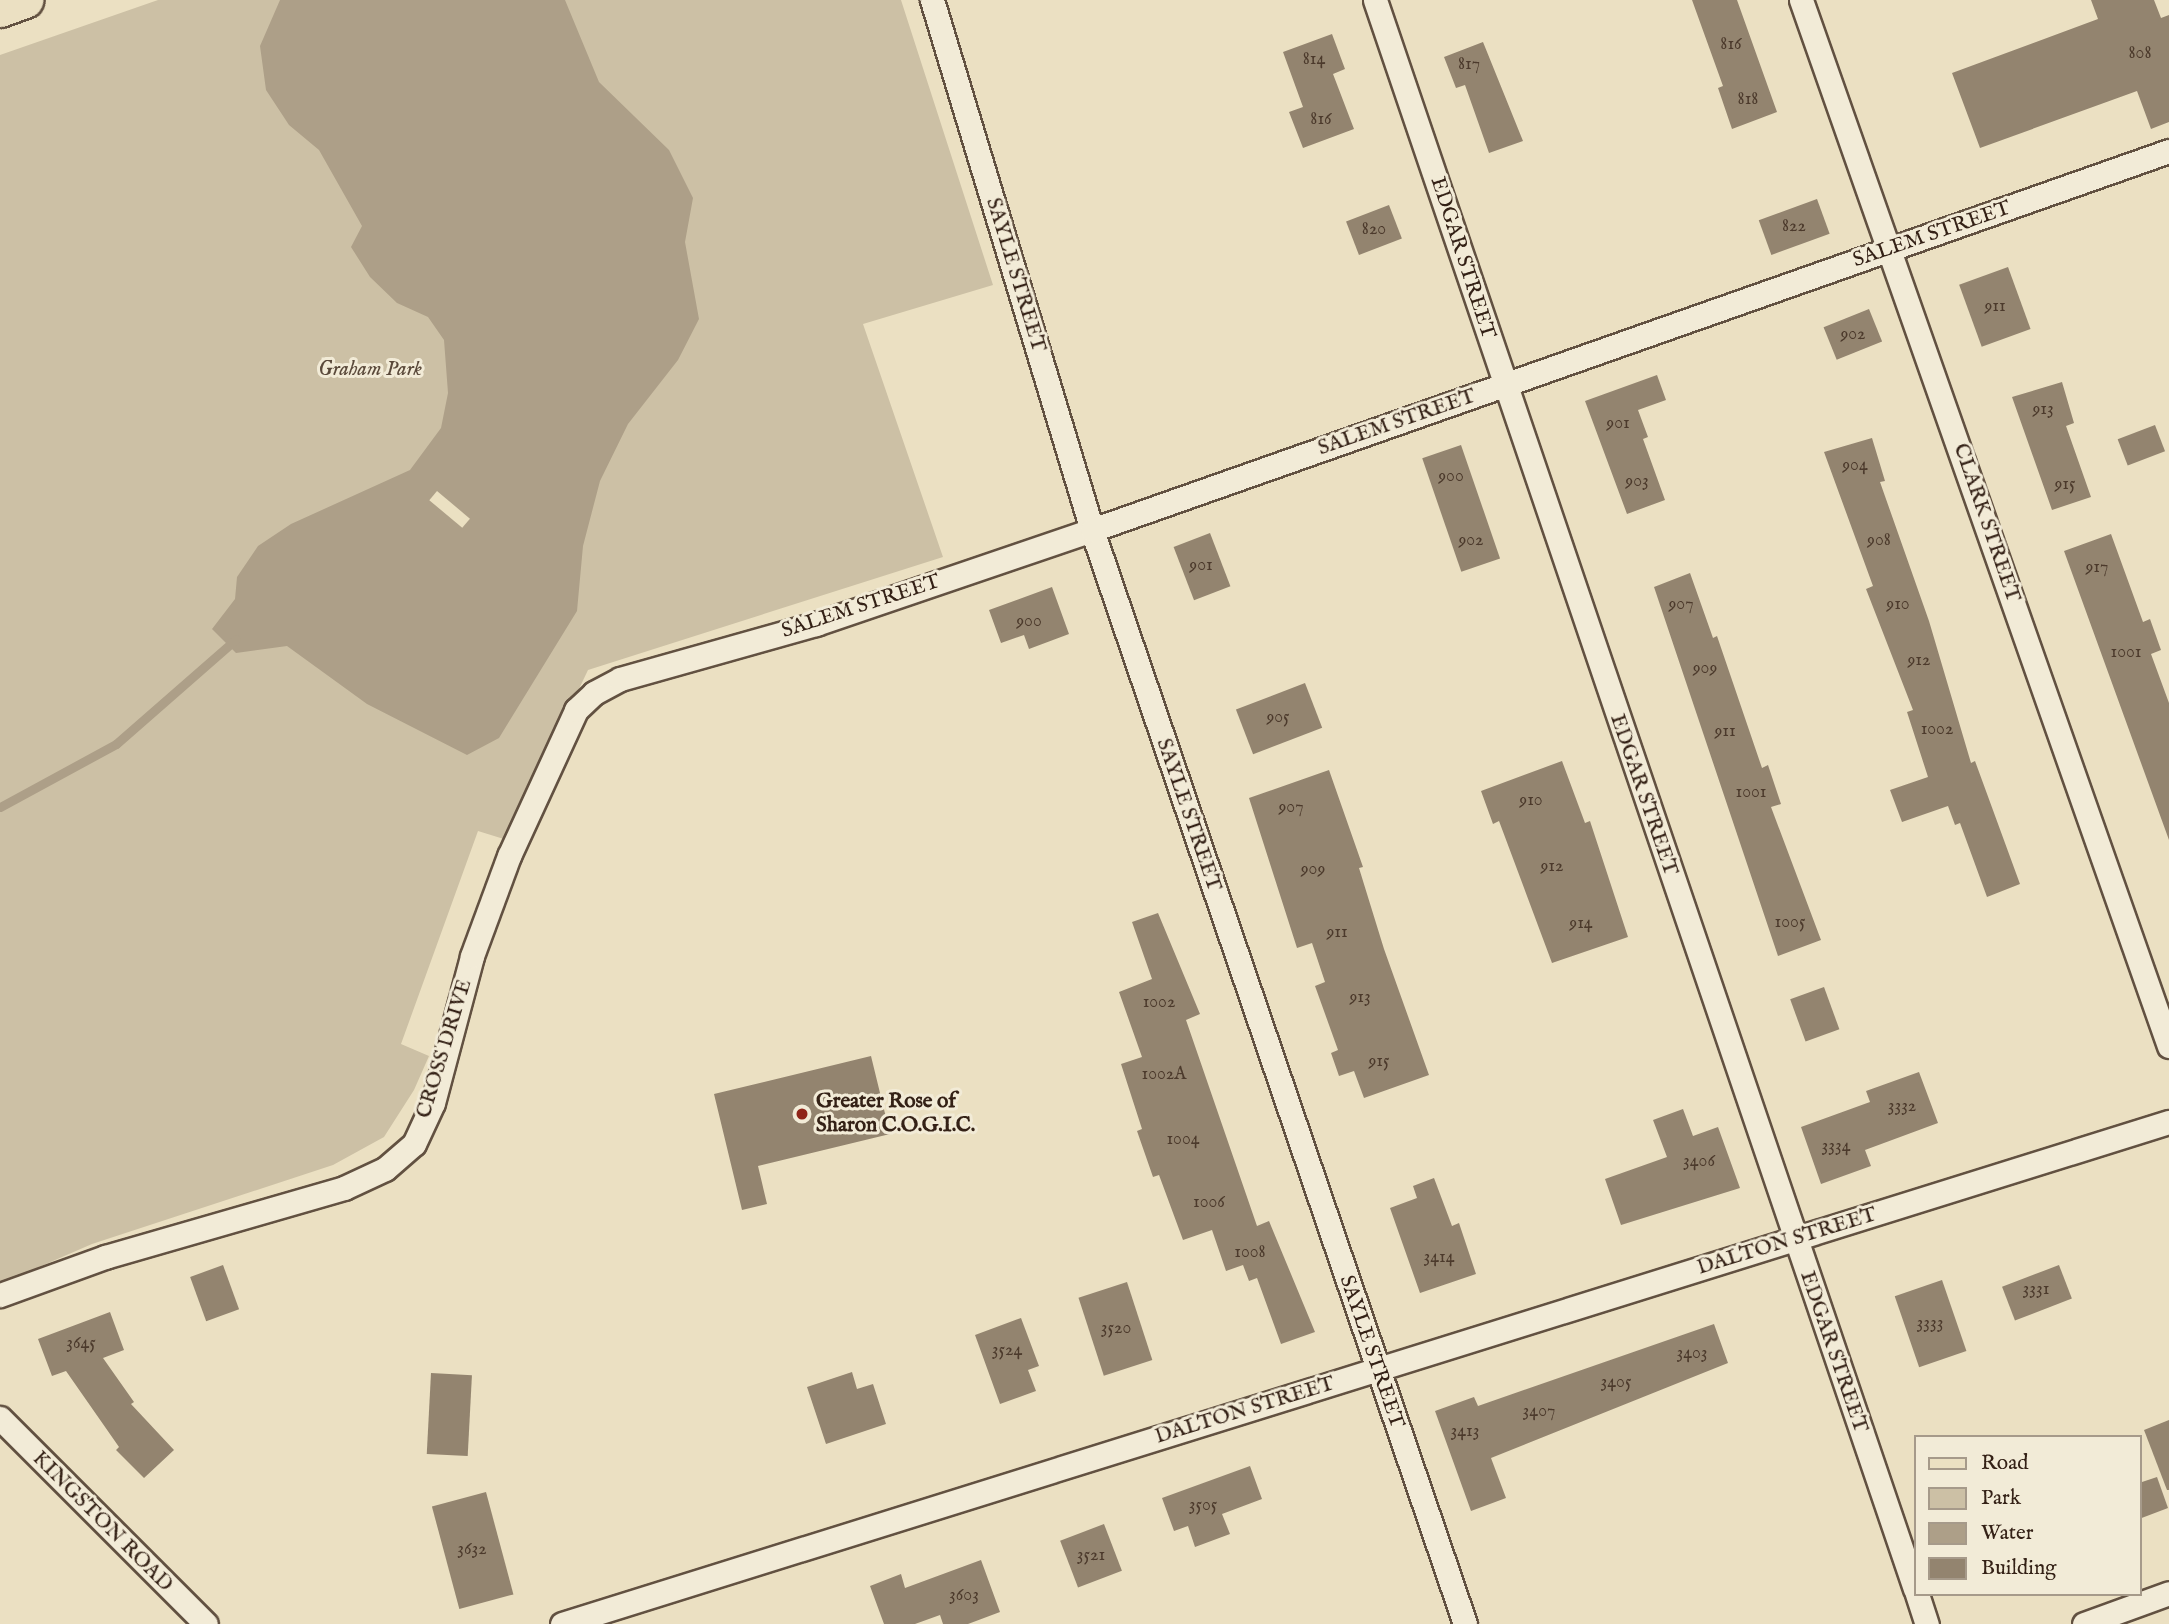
<!DOCTYPE html>
<html>
<head>
<meta charset="utf-8">
<style>
	body { margin:0 }
	#map { position:relative; width:2169px; height:1624px; overflow:hidden; background:#ebe0c2; font-family:"IM FELL English",serif }
	div>[style] { position:absolute }
	[style*='--x'] { left:calc(var(--x)*1px); top:calc(var(--y)*1px); width:calc(var(--w)*1px); rotate:calc(var(--a)*1deg) }
	.green>* { inset:0; background:#ccc0a5 }
	.water>* { inset:0; background:#ad9f88 }
	.pier>* { inset:0; background:#ebe0c2; transform-origin:0 0 }
	.stream>* { height:9px; margin:-4.5px; padding:0 4.5px; transform-origin:4.5px; border-radius:4.5px; background:#ad9f88 }
	.building>* { inset:0; background:#93846f; transform-origin:0 0 }
	.roads { filter:drop-shadow(2px 0 #625141) drop-shadow(-2px 0 #625141) drop-shadow(0 2px #625141) drop-shadow(0 -2px #625141) }
	.street>* { height:23px; margin:-11.5px; padding:0 11.5px; transform-origin:11.5px; border-radius:11.5px; background:#f2ebd7 }
	.primary>* { height:35px; margin:-17.5px; padding:0 17.5px; transform-origin:17.5px; border-radius:17.5px; background:#ebe0c2 }
	.dots>* { width:19px; height:19px; translate:-50% -50%; box-sizing:border-box; border:4px solid #f2ebd7; border-radius:50% }
	span { translate:-50% -50%; white-space:nowrap; text-align:center; line-height:1.15; -webkit-text-stroke:6px #f2ebd7; paint-order:stroke }
	.number-label { font-size:18px; color:#4c3a2c }
	.number-label span { -webkit-text-stroke-width:0 }
	.street-label { font-size:21px; color:#342116 }
	.park-label { font-size:21px; color:#5a493a; font-style:italic }
	.poi-label { font-size:21px; color:#342116; font-weight:700 }
	.left { translate:0 -50%; text-align:left }
	.legend { position:absolute; left:1914px; top:1435px; width:228px; height:161px; box-sizing:border-box; background:#f2ebd7; border:2px solid #a69a8a; margin:0; padding:9px 12px; list-style:none; font-size:21px; color:#342116 }
	.legend li { display:flex; align-items:center; gap:14px; height:35px }
	.legend b { width:35px; border:2px solid #a69a8a }
</style>
</head>
<body>
<div id="map">
	<div class="green">
		<i style="clip-path:polygon(158px 0,901px 0,993px 285px,863px 324px,943px 557px,588px 670px,507px 840px,478px 831px,401px 1044px,429px 1056px,414px 1090px,384px 1137px,333px 1165px,92px 1244px,0 1284px,0 55px)"></i>
	</div>
	<div class="water">
		<i style="clip-path:polygon(280px 0,565px 0,599px 82px,669px 150px,693px 198px,685px 242px,699px 319px,678px 360px,628px 424px,600px 481px,583px 546px,577px 611px,499px 738px,467px 755px,367px 704px,287px 646px,236px 653px,212px 629px,235px 599px,237px 577px,258px 546px,291px 524px,410px 470px,441px 428px,448px 393px,444px 340px,428px 317px,397px 303px,370px 277px,351px 247px,362px 226px,319px 150px,289px 125px,266px 90px,260px 46px)"></i>
	</div>
	<div class="pier">
		<i style="left:437px;top:491px;width:43px;height:12px;rotate:40deg"></i>
	</div>
	<div class="stream">
		<i style="--x:0;--y:807;--w:132;--a:-28.5"></i>
		<i style="--x:116;--y:744;--w:159;--a:-41.2"></i>
	</div>
	<div class="building">
		<i style="clip-path:polygon(1692px 0,1737px 0,1777px 112px,1732px 129px,1718px 88px,1723px 86px)"></i>
		<i style="clip-path:polygon(2091px 0,2154px 0,2161px 18px,2169px 15px,2169px 122px,2151px 129px,2137px 91px,1980px 148px,1952px 73px,2098px 19px)"></i>
		<i style="clip-path:polygon(1332px 34px,1345px 69px,1333px 74px,1354px 129px,1303px 148px,1289px 112px,1303px 107px,1283px 52px)"></i>
		<i style="clip-path:polygon(1483px 42px,1523px 141px,1489px 153px,1465px 85px,1456px 88px,1444px 57px)"></i>
		<i style="left:1817px;top:199px;width:37px;height:62px;rotate:70deg"></i>
		<i style="left:1389px;top:205px;width:36px;height:46px;rotate:69deg"></i>
		<i style="left:2008px;top:267px;width:66px;height:52px;rotate:70deg"></i>
		<i style="left:1869px;top:309px;width:35px;height:49px;rotate:68deg"></i>
		<i style="clip-path:polygon(1657px 375px,1666px 400px,1638px 410px,1648px 437px,1643px 439px,1665px 500px,1627px 514px,1585px 401px)"></i>
		<i style="clip-path:polygon(2062px 382px,2074px 423px,2066px 426px,2091px 497px,2052px 510px,2012px 397px)"></i>
		<i style="left:2155px;top:425px;width:28px;height:40px;rotate:69deg"></i>
		<i style="clip-path:polygon(1872px 438px,1885px 481px,1880px 482px,1929px 621px,1971px 763px,1975px 761px,2020px 884px,1987px 897px,1960px 823px,1955px 825px,1948px 806px,1902px 822px,1890px 790px,1928px 777px,1907px 712px,1913px 710px,1866px 589px,1873px 586px,1824px 452px)"></i>
		<i style="left:1461px;top:445px;width:120px;height:41px;rotate:71deg"></i>
		<i style="left:1210px;top:533px;width:57px;height:39px;rotate:69deg"></i>
		<i style="clip-path:polygon(2111px 534px,2143px 622px,2150px 619px,2161px 650px,2151px 654px,2169px 703px,2169px 840px,2064px 551px)"></i>
		<i style="clip-path:polygon(1690px 573px,1713px 638px,1717px 636px,1762px 768px,1768px 765px,1781px 804px,1771px 807px,1821px 940px,1778px 956px,1654px 587px)"></i>
		<i style="clip-path:polygon(1052px 587px,1069px 634px,1029px 649px,1024px 635px,1001px 643px,989px 610px)"></i>
		<i style="left:1305px;top:683px;width:48px;height:74px;rotate:69deg"></i>
		<i style="clip-path:polygon(1562px 761px,1585px 823px,1590px 821px,1628px 937px,1552px 963px,1499px 821px,1493px 824px,1481px 791px)"></i>
		<i style="clip-path:polygon(1329px 770px,1363px 867px,1359px 868px,1384px 949px,1429px 1075px,1364px 1098px,1354px 1071px,1339px 1076px,1331px 1053px,1338px 1050px,1315px 986px,1325px 982px,1312px 943px,1297px 948px,1249px 798px)"></i>
		<i style="clip-path:polygon(1158px 913px,1200px 1014px,1186px 1020px,1257px 1226px,1269px 1221px,1315px 1332px,1281px 1344px,1257px 1278px,1249px 1281px,1243px 1265px,1226px 1271px,1212px 1230px,1183px 1240px,1159px 1175px,1153px 1177px,1137px 1131px,1142px 1129px,1121px 1064px,1142px 1057px,1119px 992px,1152px 979px,1132px 922px)"></i>
		<i style="left:1824px;top:987px;width:45px;height:36px;rotate:70deg"></i>
		<i style="clip-path:polygon(871px 1056px,890px 1134px,758px 1166px,767px 1204px,742px 1210px,714px 1094px)"></i>
		<i style="clip-path:polygon(1919px 1072px,1938px 1123px,1865px 1150px,1871px 1166px,1821px 1184px,1801px 1127px,1870px 1102px,1866px 1091px)"></i>
		<i style="clip-path:polygon(1683px 1109px,1693px 1136px,1718px 1127px,1740px 1188px,1621px 1225px,1605px 1179px,1667px 1157px,1653px 1120px)"></i>
		<i style="clip-path:polygon(1434px 1178px,1452px 1226px,1459px 1223px,1476px 1274px,1420px 1293px,1390px 1208px,1417px 1198px,1413px 1186px)"></i>
		<i style="left:223px;top:1265px;width:47px;height:35px;rotate:70deg"></i>
		<i style="left:2059px;top:1265px;width:36px;height:61px;rotate:69deg"></i>
		<i style="left:1942px;top:1280px;width:75px;height:50px;rotate:71deg"></i>
		<i style="left:1127px;top:1282px;width:82px;height:51px;rotate:72deg"></i>
		<i style="clip-path:polygon(110px 1312px,124px 1350px,103px 1358px,134px 1402px,131px 1404px,174px 1450px,144px 1478px,116px 1450px,119px 1447px,66px 1371px,52px 1376px,38px 1339px)"></i>
		<i style="clip-path:polygon(1021px 1318px,1039px 1366px,1028px 1370px,1036px 1391px,1000px 1404px,975px 1335px)"></i>
		<i style="clip-path:polygon(1714px 1324px,1728px 1363px,1491px 1458px,1506px 1498px,1471px 1511px,1435px 1411px,1474px 1397px,1478px 1406px)"></i>
		<i style="clip-path:polygon(852px 1372px,857px 1389px,873px 1384px,886px 1424px,826px 1444px,807px 1387px)"></i>
		<i style="left:431px;top:1373px;width:41px;height:81px;rotate:3deg"></i>
		<i style="clip-path:polygon(2169px 1420px,2169px 1490px,2167px 1490px,2144px 1430px)"></i>
		<i style="clip-path:polygon(1250px 1466px,1262px 1499px,1222px 1514px,1230px 1534px,1195px 1547px,1188px 1526px,1174px 1531px,1162px 1498px)"></i>
		<i style="clip-path:polygon(2157px 1477px,2168px 1508px,2139px 1519px,2139px 1483px)"></i>
		<i style="left:486px;top:1492px;width:106px;height:56px;rotate:75deg"></i>
		<i style="left:1104px;top:1524px;width:50px;height:47px;rotate:69deg"></i>
		<i style="clip-path:polygon(981px 1560px,1000px 1612px,968px 1624px,943px 1624px,940px 1615px,915px 1624px,884px 1624px,870px 1586px,901px 1574px,905px 1588px)"></i>
	</div>
	<div class="roads">
		<div class="street">
			<i style="--x:932;--y:0;--w:554;--a:73.2"></i>
			<i style="--x:1092;--y:530;--w:1156;--a:71.17"></i>
			<i style="--x:1375;--y:0;--w:1678;--a:71.23"></i>
			<i style="--x:1801;--y:0;--w:1109;--a:70.62"></i>
			<i style="--x:0;--y:1295;--w:112;--a:-19.9"></i>
			<i style="--x:105;--y:1257;--w:249;--a:-16.1"></i>
			<i style="--x:344;--y:1188;--w:45;--a:-24.9"></i>
			<i style="--x:385;--y:1169;--w:38;--a:-41"></i>
			<i style="--x:414;--y:1144;--w:45;--a:-65.1"></i>
			<i style="--x:433;--y:1103;--w:152;--a:-75.1"></i>
			<i style="--x:472;--y:956;--w:107;--a:-69.7"></i>
			<i style="--x:509;--y:856;--w:161;--a:-65.3"></i>
			<i style="--x:576;--y:710;--w:25;--a:-43"></i>
			<i style="--x:594;--y:693;--w:30;--a:-28"></i>
			<i style="--x:620;--y:679;--w:204;--a:-15.7"></i>
			<i style="--x:816;--y:624;--w:292;--a:-18.8"></i>
			<i style="--x:1092;--y:530;--w:1142;--a:-19.39"></i>
			<i style="--x:0;--y:1418;--w:291;--a:45"></i>
			<i style="--x:1917;--y:1594;--w:32;--a:72"></i>
			<i style="--x:562;--y:1624;--w:1684;--a:-17.35"></i>
			<i style="--x:2084;--y:1624;--w:90;--a:-20"></i>
		</div>
		<div class="primary">
			<i style="--x:0;--y:9;--w:27;--a:-20"></i>
		</div>
	</div>
	<div class="dots">
		<i style="left:802px;top:1114px;background:#8f2418"></i>
	</div>
	<div class="number-label">
		<span style="left:1731px;top:45px">816</span>
		<span style="left:2140px;top:54px">808</span>
		<span style="left:1314px;top:60px">814</span>
		<span style="left:1469px;top:65px">817</span>
		<span style="left:1748px;top:100px">818</span>
		<span style="left:1321px;top:120px">816</span>
		<span style="left:1794px;top:227px">822</span>
		<span style="left:1374px;top:230px">820</span>
		<span style="left:1995px;top:307px">911</span>
		<span style="left:1853px;top:335px">902</span>
		<span style="left:2043px;top:410px">913</span>
		<span style="left:1618px;top:424px">901</span>
		<span style="left:1855px;top:466px">904</span>
		<span style="left:1451px;top:477px">900</span>
		<span style="left:1637px;top:482px">903</span>
		<span style="left:2065px;top:485px">915</span>
		<span style="left:1471px;top:541px">902</span>
		<span style="left:1879px;top:541px">908</span>
		<span style="left:1201px;top:566px">901</span>
		<span style="left:2097px;top:568px">917</span>
		<span style="left:1681px;top:605px">907</span>
		<span style="left:1898px;top:605px">910</span>
		<span style="left:1029px;top:622px">900</span>
		<span style="left:2126px;top:653px">1001</span>
		<span style="left:1919px;top:661px">912</span>
		<span style="left:1705px;top:669px">909</span>
		<span style="left:1278px;top:718px">905</span>
		<span style="left:1937px;top:730px">1002</span>
		<span style="left:1725px;top:732px">911</span>
		<span style="left:1751px;top:793px">1001</span>
		<span style="left:1531px;top:801px">910</span>
		<span style="left:1291px;top:808px">907</span>
		<span style="left:1552px;top:867px">912</span>
		<span style="left:1313px;top:870px">909</span>
		<span style="left:1790px;top:923px">1005</span>
		<span style="left:1581px;top:924px">914</span>
		<span style="left:1337px;top:933px">911</span>
		<span style="left:1360px;top:998px">913</span>
		<span style="left:1159px;top:1003px">1002</span>
		<span style="left:1379px;top:1062px">915</span>
		<span style="left:1164px;top:1075px">1002A</span>
		<span style="left:1902px;top:1107px">3332</span>
		<span style="left:1183px;top:1140px">1004</span>
		<span style="left:1836px;top:1147px">3334</span>
		<span style="left:1699px;top:1162px">3406</span>
		<span style="left:1209px;top:1203px">1006</span>
		<span style="left:1250px;top:1253px">1008</span>
		<span style="left:1439px;top:1258px">3414</span>
		<span style="left:2036px;top:1290px">3331</span>
		<span style="left:1930px;top:1324px">3333</span>
		<span style="left:1116px;top:1329px">3520</span>
		<span style="left:81px;top:1344px">3645</span>
		<span style="left:1007px;top:1351px">3524</span>
		<span style="left:1692px;top:1354px">3403</span>
		<span style="left:1616px;top:1383px">3405</span>
		<span style="left:1539px;top:1412px">3407</span>
		<span style="left:1465px;top:1432px">3413</span>
		<span style="left:1203px;top:1506px">3505</span>
		<span style="left:472px;top:1550px">3632</span>
		<span style="left:1091px;top:1556px">3521</span>
		<span style="left:964px;top:1596px">3603</span>
	</div>
	<div class="street-label">
		<span style="left:1932px;top:235px;rotate:-19deg">SALEM STREET</span>
		<span style="left:1462px;top:258px;rotate:72deg">EDGAR STREET</span>
		<span style="left:1015px;top:275px;rotate:73deg">SAYLE STREET</span>
		<span style="left:1397px;top:423px;rotate:-19deg">SALEM STREET</span>
		<span style="left:1986px;top:523px;rotate:71deg">CLARK STREET</span>
		<span style="left:861px;top:607px;rotate:-18deg">SALEM STREET</span>
		<span style="left:1643px;top:795px;rotate:71deg">EDGAR STREET</span>
		<span style="left:1188px;top:815px;rotate:71deg">SAYLE STREET</span>
		<span style="left:445px;top:1049px;rotate:-73deg">CROSS DRIVE</span>
		<span style="left:1787px;top:1242px;rotate:-17deg">DALTON STREET</span>
		<span style="left:1371px;top:1352px;rotate:71deg">SAYLE STREET</span>
		<span style="left:1833px;top:1352px;rotate:71deg">EDGAR STREET</span>
		<span style="left:1245px;top:1411px;rotate:-17deg">DALTON STREET</span>
		<span style="left:102px;top:1522px;rotate:45deg">KINGSTON ROAD</span>
	</div>
	<div class="park-label">
		<span style="left:370px;top:370px">Graham Park</span>
	</div>
	<div class="poi-label">
		<span class="left" style="left:816px;top:1114px">Greater Rose of<br>Sharon C.O.G.I.C.</span>
	</div>
	<ul class="legend">
	<li><b style="height:9px;background:#ebe0c2"></b>Road</li>
	<li><b style="height:19px;background:#ccc0a5"></b>Park</li>
	<li><b style="height:19px;background:#ad9f88"></b>Water</li>
	<li><b style="height:19px;background:#93846f"></b>Building</li>
	</ul>
</div>
</body>
</html>
